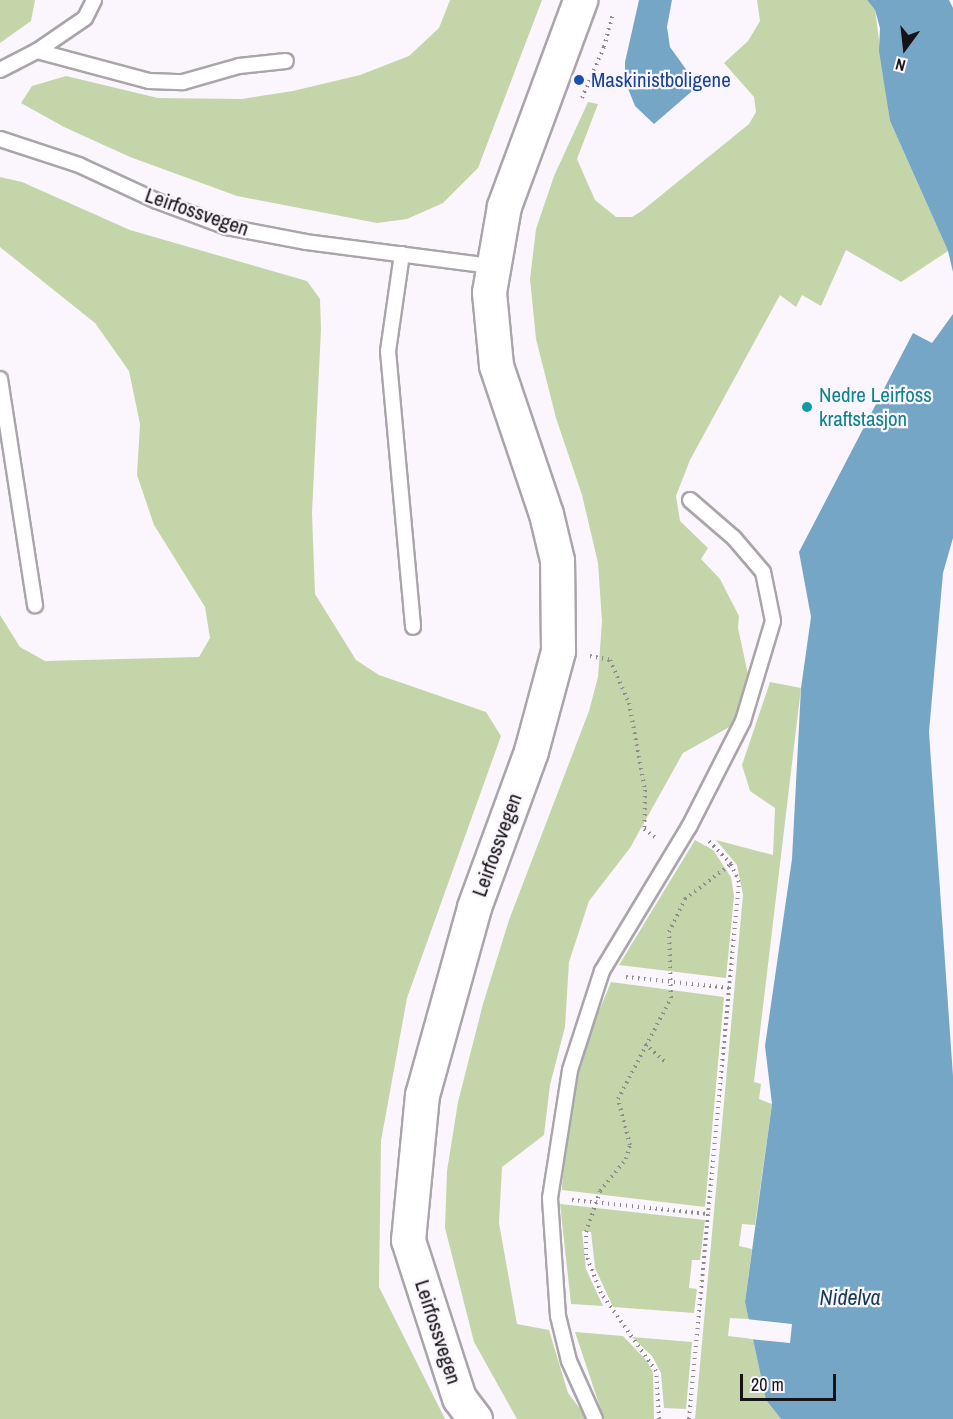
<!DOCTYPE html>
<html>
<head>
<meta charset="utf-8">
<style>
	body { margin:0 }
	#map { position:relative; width:953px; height:1419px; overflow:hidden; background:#fbf6fd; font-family:"Archivo Narrow",sans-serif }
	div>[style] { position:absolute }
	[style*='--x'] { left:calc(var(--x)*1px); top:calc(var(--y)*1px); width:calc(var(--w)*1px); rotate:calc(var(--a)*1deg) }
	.green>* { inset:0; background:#c4d5aa }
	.water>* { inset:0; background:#76a6c5 }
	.pier>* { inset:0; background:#fbf6fd }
	.path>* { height:4px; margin-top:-2px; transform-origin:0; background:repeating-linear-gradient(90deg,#8e8a8f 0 1.5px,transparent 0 6px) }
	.roads { filter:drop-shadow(2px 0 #aaa5ab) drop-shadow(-2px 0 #aaa5ab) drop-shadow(0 2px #aaa5ab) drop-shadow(0 -2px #aaa5ab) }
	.service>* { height:14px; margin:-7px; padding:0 7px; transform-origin:7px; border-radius:7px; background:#fff }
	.tertiary>* { height:33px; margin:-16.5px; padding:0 16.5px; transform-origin:16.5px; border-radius:16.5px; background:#fff }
	.dots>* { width:16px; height:16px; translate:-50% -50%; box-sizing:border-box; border:3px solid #fbf6fd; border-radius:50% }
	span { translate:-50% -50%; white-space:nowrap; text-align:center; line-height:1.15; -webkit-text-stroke:4.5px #fbf6fd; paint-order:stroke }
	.transit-label { font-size:21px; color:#164399 }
	.left { translate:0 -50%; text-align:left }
	.street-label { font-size:21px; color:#151315 }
	.culture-label { font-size:21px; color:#0d838f }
	.water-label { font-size:22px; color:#133b52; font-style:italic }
	.north { position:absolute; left:875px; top:18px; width:60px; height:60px; -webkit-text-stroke:4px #fbf6fd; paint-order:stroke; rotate:195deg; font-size:16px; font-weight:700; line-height:24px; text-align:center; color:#151315 }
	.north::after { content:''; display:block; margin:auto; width:21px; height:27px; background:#151315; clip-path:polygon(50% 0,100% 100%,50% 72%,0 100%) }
	.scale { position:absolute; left:740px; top:1374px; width:96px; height:27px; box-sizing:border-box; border:3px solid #151315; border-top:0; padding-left:8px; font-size:18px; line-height:21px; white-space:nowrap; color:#151315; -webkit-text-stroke:4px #fbf6fd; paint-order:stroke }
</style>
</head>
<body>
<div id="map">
	<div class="green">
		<i style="clip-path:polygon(0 0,35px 0,31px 21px,0 43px)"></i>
		<i style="clip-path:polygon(450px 0,542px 0,478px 168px,443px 203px,407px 219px,377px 223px,237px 196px,130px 157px,64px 127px,21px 103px,32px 86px,66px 76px,158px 98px,242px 99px,293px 91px,360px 75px,409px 56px,439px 28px)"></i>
		<i style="clip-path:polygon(757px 0,867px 0,875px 10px,890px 121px,948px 251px,901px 282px,846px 250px,821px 306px,802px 295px,796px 307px,780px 295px,690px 460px,676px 496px,680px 521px,708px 548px,701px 559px,720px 579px,739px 616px,738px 628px,749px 679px,731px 726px,683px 753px,630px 848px,589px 901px,569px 962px,565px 1027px,550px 1085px,544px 1135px,502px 1167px,499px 1223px,517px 1324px,549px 1330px,568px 1393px,588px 1419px,517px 1419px,474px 1342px,445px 1228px,447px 1171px,458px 1102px,483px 1004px,509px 920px,589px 711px,598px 677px,602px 621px,598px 563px,582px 495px,556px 418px,536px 339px,530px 279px,536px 229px,554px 176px,588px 102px,598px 104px,577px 159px,595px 200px,616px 217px,632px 217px,643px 210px,749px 124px,756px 112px,754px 97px,724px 63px,748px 41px,760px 21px)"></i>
		<i style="clip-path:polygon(0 177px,22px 182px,130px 230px,307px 281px,320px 299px,321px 329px,312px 513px,315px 594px,356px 660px,379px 675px,486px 712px,501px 736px,407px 998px,381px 1141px,379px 1287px,445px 1419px,0 1419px,0 615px,20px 647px,45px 661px,199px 657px,210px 638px,205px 607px,154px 525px,137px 475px,140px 424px,129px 371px,95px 323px,0 247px)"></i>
		<i style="clip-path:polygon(770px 682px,801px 688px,754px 1082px,761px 1084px,759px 1099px,772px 1104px,755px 1225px,742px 1224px,739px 1246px,752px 1249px,745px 1302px,749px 1319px,730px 1318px,728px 1336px,753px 1339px,766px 1400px,781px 1419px,695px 1419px,743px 895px,737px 865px,716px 840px,773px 855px,775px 808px,750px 791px,742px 765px)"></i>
		<i style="clip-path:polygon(695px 840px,713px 850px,731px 877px,734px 896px,726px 978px,619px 965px)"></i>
		<i style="clip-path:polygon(611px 982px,724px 997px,705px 1207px,562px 1190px,564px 1138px,576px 1084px,587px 1040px)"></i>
		<i style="clip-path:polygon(560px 1204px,705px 1220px,700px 1260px,692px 1260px,689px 1288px,697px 1289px,694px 1313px,613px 1307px,595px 1268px,591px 1232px,582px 1231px,586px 1269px,603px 1306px,571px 1304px)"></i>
		<i style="clip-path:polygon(575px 1332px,623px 1336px,647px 1361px,653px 1373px,654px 1419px,604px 1419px)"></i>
		<i style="clip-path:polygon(632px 1337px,692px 1342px,686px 1409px,664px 1408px,661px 1373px,652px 1356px)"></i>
	</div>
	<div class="water">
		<i style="clip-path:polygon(639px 0,672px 0,667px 27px,670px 47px,698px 86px,654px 124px,635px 106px,625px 81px,625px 62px)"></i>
		<i style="clip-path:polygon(867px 0,949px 0,953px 8px,953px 272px,948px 251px,890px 121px,879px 51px,880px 28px,875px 10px)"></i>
		<i style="clip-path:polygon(953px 314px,953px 538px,943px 573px,929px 732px,953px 1076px,953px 1419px,781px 1419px,766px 1400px,745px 1302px,772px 1104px,765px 1046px,792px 859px,801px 688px,811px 617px,799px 552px,913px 333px,932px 343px)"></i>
	</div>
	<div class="pier">
		<i style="clip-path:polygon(746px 1319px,792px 1324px,790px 1343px,750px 1339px)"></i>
	</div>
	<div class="path">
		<i style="--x:582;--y:98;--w:56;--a:-66.7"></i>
		<i style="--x:604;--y:47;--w:35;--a:-75"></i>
		<i style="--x:590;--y:656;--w:20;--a:11"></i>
		<i style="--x:610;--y:660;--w:47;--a:66.2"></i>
		<i style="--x:629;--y:703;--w:88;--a:79.6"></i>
		<i style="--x:645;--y:790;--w:39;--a:91"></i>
		<i style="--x:644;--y:829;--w:15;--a:37"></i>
		<i style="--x:626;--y:977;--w:105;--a:6"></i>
		<i style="--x:645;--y:1044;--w:30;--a:42"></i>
		<i style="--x:572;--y:1200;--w:138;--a:5.8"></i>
		<i style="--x:659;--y:1419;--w:48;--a:-93.6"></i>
		<i style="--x:656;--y:1371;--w:95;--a:-125.2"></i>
		<i style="--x:601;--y:1293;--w:41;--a:-111.5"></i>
		<i style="--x:586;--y:1255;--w:23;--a:-90"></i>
		<i style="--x:586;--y:1232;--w:43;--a:-71.1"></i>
		<i style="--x:600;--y:1191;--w:41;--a:-50.9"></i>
		<i style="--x:626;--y:1159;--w:15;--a:-74"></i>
		<i style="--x:630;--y:1145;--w:48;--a:-104.6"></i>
		<i style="--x:618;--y:1099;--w:114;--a:-62.3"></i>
		<i style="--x:671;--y:998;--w:66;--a:-91.7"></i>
		<i style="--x:669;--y:932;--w:37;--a:-64"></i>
		<i style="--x:685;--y:899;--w:58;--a:-37.3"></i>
		<i style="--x:689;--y:1419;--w:539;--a:-84.68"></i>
		<i style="--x:739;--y:882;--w:20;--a:-114"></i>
		<i style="--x:731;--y:864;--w:35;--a:-134"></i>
	</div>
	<div class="roads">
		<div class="service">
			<i style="--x:37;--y:51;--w:58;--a:-34.5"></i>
			<i style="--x:85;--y:18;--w:20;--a:-63"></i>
			<i style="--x:0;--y:70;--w:42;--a:-27.2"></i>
			<i style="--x:37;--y:51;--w:116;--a:15"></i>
			<i style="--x:149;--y:81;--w:34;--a:2"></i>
			<i style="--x:183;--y:82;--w:58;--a:-15.9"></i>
			<i style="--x:239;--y:66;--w:47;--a:-6.1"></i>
			<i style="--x:0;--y:139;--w:83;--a:18.2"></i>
			<i style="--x:79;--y:165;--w:86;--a:24.8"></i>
			<i style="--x:157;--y:201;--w:75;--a:20.4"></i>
			<i style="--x:227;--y:227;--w:80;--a:10.8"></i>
			<i style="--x:306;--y:242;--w:187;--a:7.4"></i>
			<i style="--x:402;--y:254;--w:98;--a:98.2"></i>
			<i style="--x:388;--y:351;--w:277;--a:84.8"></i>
			<i style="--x:0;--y:379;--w:229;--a:81.2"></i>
			<i style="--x:595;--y:1419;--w:64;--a:-114.1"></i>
			<i style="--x:569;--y:1361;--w:46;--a:-103.7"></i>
			<i style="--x:558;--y:1316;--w:118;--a:-93.9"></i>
			<i style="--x:550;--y:1198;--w:130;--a:-81.1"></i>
			<i style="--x:570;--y:1070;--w:104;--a:-72.1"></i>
			<i style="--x:602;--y:971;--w:168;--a:-58.9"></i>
			<i style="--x:689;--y:827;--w:119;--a:-63"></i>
			<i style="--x:743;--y:721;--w:104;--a:-73.3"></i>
			<i style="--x:773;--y:621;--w:50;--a:-101.5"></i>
			<i style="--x:763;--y:572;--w:45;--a:-130.5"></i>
			<i style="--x:734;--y:538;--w:58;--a:-139.2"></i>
		</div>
		<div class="tertiary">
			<i style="--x:475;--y:1419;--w:26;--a:-127"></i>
			<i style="--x:459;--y:1398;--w:166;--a:-107.9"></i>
			<i style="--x:408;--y:1240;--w:146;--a:-84.5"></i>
			<i style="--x:422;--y:1095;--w:195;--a:-74.5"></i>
			<i style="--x:474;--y:907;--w:166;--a:-69.9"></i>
			<i style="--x:531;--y:751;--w:104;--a:-74.9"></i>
			<i style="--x:558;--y:651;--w:91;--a:-90.6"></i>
			<i style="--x:557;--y:560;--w:47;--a:-103.4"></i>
			<i style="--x:546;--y:514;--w:157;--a:-108.6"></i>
			<i style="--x:496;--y:365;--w:73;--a:-95.5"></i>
			<i style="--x:489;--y:292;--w:87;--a:-80.1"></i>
			<i style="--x:504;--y:206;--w:220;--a:-69.7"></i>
		</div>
	</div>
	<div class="dots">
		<i style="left:579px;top:80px;background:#1a4fb4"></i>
		<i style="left:807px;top:407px;background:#0f9aa8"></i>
	</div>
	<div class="transit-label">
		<span class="left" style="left:591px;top:80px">Maskinistboligene</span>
	</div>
	<div class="street-label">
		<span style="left:197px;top:212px;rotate:19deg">Leirfossvegen</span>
		<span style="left:497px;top:845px;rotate:-70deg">Leirfossvegen</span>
		<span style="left:438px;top:1332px;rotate:72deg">Leirfossvegen</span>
	</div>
	<div class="culture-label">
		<span class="left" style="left:819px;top:407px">Nedre Leirfoss<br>kraftstasjon</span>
	</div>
	<div class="water-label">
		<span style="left:850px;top:1298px">Nidelva</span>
	</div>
	<div class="north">N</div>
	<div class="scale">20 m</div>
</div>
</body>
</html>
